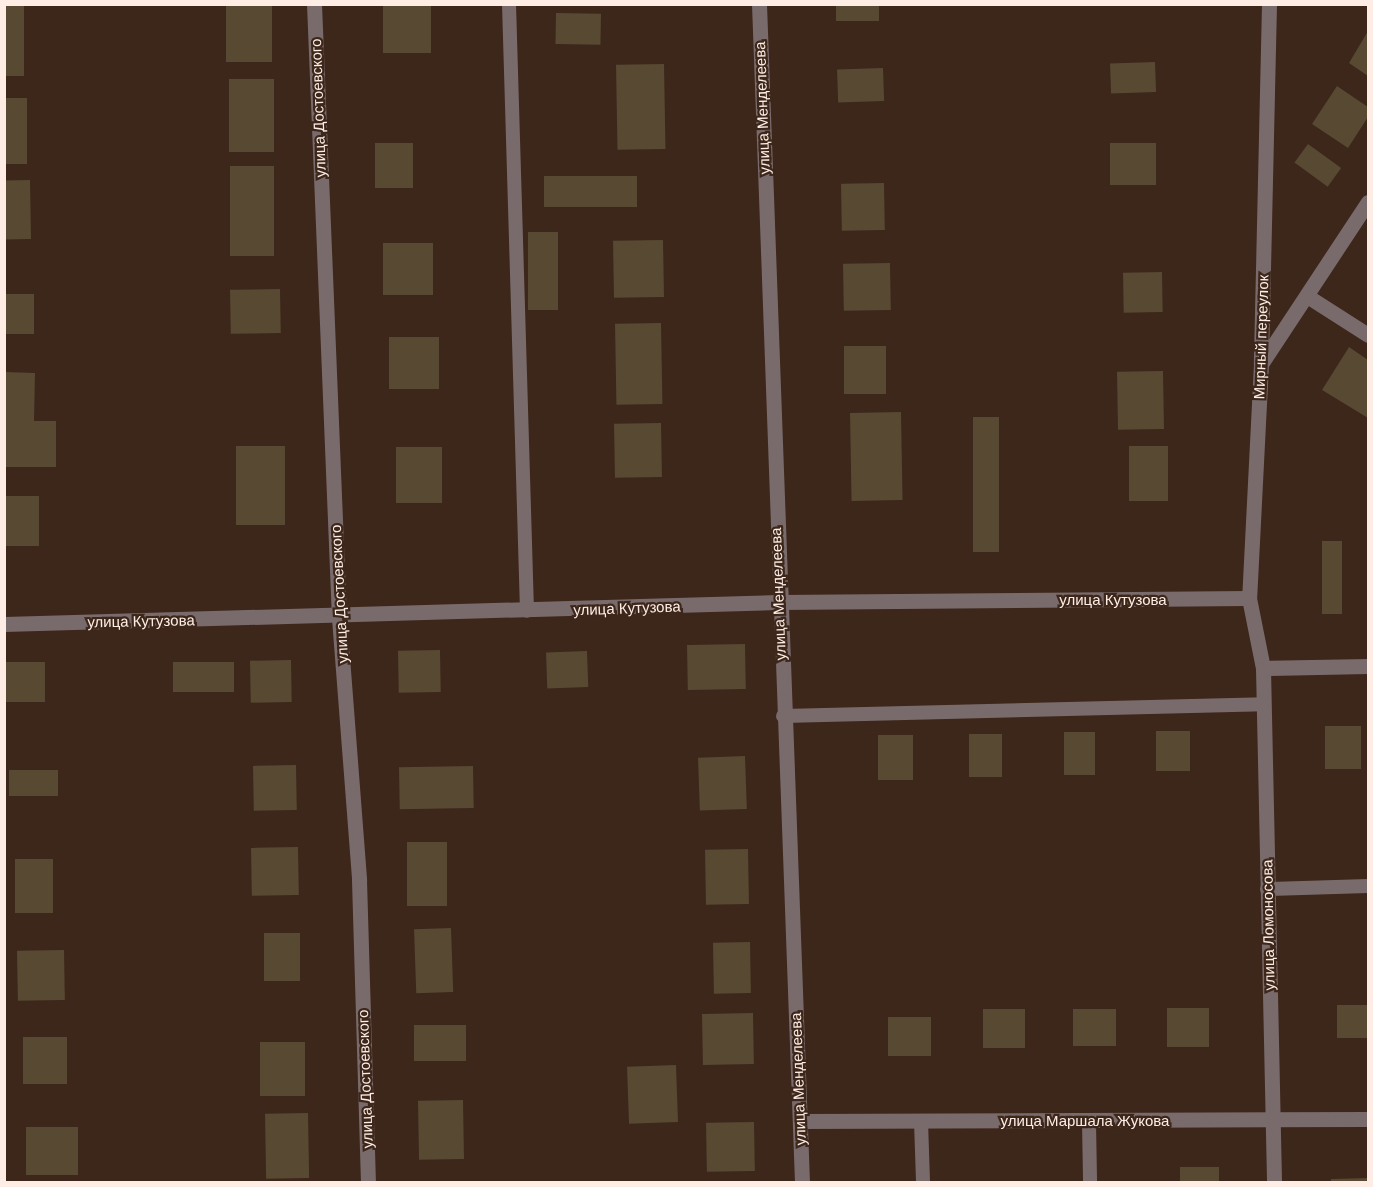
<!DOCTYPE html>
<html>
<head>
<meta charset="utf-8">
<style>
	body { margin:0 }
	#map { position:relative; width:1373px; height:1187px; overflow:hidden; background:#3d261a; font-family:Helvetica,sans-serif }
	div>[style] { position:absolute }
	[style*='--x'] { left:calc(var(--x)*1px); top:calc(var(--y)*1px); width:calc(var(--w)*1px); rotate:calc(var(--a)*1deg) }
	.building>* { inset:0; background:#584932; transform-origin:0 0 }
	.lane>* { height:14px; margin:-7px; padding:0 7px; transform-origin:7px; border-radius:7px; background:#796b6c }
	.street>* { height:15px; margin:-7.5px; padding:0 7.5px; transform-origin:7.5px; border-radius:7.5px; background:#796b6c }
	span { translate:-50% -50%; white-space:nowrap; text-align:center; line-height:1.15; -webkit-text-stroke:4.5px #3d261a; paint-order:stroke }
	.street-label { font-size:15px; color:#fdede5 }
	.frame { position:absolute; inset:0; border:6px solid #fdede5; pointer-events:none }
</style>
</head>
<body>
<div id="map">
	<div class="building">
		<i style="left:226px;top:4px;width:46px;height:58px"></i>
		<i style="left:383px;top:4px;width:48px;height:49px"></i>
		<i style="left:836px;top:4px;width:43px;height:17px"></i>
		<i style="left:4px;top:5px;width:20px;height:71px"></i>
		<i style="left:556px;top:13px;width:45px;height:31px;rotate:1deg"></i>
		<i style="clip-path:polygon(1368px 31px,1368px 76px,1349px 63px)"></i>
		<i style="left:1155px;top:62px;width:30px;height:45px;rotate:88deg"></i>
		<i style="left:664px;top:64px;width:85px;height:48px;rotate:89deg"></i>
		<i style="left:883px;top:68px;width:33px;height:46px;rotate:88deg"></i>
		<i style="left:229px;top:79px;width:45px;height:73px"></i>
		<i style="clip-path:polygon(1337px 86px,1368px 107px,1368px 117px,1348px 148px,1312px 124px)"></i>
		<i style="left:4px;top:98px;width:23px;height:66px"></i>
		<i style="left:375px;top:143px;width:38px;height:45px"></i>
		<i style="left:1110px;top:143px;width:46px;height:42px"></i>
		<i style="left:1308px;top:144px;width:41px;height:23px;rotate:36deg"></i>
		<i style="left:230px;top:166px;width:44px;height:90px"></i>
		<i style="left:637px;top:176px;width:31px;height:93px;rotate:90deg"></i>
		<i style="left:30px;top:180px;width:59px;height:26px;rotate:89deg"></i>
		<i style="left:884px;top:183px;width:47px;height:43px;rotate:89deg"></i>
		<i style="left:528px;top:232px;width:30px;height:78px"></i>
		<i style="left:663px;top:240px;width:57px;height:50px;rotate:89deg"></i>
		<i style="left:433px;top:243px;width:52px;height:50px;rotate:90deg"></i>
		<i style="left:890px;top:263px;width:47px;height:47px;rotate:89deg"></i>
		<i style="left:1162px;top:272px;width:40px;height:39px;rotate:89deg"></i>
		<i style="left:280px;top:289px;width:44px;height:50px;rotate:89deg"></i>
		<i style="left:4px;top:294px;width:30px;height:40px"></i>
		<i style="left:661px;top:323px;width:81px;height:46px;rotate:89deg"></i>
		<i style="left:439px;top:337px;width:52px;height:50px;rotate:90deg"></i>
		<i style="left:844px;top:346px;width:42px;height:48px"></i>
		<i style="clip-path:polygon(1349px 347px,1368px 360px,1368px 418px,1322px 390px)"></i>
		<i style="left:1163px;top:371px;width:58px;height:46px;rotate:89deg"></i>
		<i style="clip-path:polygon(4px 372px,35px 373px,34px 421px,56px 421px,56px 467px,4px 467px)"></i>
		<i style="left:901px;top:412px;width:88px;height:51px;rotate:89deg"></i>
		<i style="left:973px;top:417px;width:26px;height:135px"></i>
		<i style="left:661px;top:423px;width:54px;height:47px;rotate:89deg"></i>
		<i style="left:236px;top:446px;width:49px;height:79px"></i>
		<i style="left:1168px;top:446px;width:55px;height:39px;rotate:90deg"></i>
		<i style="left:396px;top:447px;width:46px;height:56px"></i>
		<i style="left:39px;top:496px;width:50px;height:35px;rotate:90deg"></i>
		<i style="left:1322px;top:541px;width:20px;height:73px"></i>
		<i style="left:745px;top:644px;width:45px;height:58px;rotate:89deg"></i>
		<i style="left:440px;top:650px;width:42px;height:42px;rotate:89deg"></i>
		<i style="left:587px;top:651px;width:36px;height:41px;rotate:88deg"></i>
		<i style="left:291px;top:660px;width:42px;height:41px;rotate:89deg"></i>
		<i style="left:45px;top:662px;width:40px;height:41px;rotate:90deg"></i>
		<i style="left:173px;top:662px;width:61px;height:30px"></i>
		<i style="left:1325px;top:726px;width:36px;height:43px"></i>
		<i style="left:1190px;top:731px;width:40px;height:34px;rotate:90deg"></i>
		<i style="left:1064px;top:732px;width:31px;height:43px"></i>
		<i style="left:969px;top:734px;width:33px;height:43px"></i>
		<i style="left:913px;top:735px;width:45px;height:35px;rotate:90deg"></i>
		<i style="left:745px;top:756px;width:53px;height:47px;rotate:88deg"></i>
		<i style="left:296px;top:765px;width:45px;height:43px;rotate:89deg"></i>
		<i style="left:473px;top:766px;width:42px;height:74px;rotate:89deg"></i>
		<i style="left:58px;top:770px;width:26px;height:49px;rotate:90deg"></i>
		<i style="left:407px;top:842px;width:40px;height:64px"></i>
		<i style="left:298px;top:847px;width:48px;height:47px;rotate:89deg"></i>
		<i style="left:748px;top:849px;width:55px;height:43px;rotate:89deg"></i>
		<i style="left:15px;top:859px;width:38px;height:54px"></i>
		<i style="left:451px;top:928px;width:64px;height:37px;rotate:88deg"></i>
		<i style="left:264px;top:933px;width:36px;height:48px"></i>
		<i style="left:750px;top:942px;width:51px;height:37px;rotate:89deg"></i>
		<i style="left:64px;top:950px;width:50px;height:47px;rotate:89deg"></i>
		<i style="left:1337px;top:1005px;width:31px;height:33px"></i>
		<i style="left:1167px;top:1008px;width:42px;height:39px"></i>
		<i style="left:1025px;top:1009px;width:39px;height:42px;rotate:90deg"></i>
		<i style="left:1116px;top:1009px;width:37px;height:43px;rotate:90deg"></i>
		<i style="left:753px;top:1013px;width:51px;height:51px;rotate:89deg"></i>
		<i style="left:931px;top:1017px;width:39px;height:43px;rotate:90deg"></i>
		<i style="left:414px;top:1025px;width:52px;height:36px"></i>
		<i style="left:23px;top:1037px;width:44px;height:47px"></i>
		<i style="left:260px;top:1042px;width:45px;height:54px"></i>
		<i style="left:676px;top:1065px;width:57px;height:49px;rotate:88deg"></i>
		<i style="left:463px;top:1100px;width:59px;height:45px;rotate:89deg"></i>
		<i style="left:308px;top:1113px;width:65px;height:43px;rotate:89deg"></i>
		<i style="left:754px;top:1122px;width:49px;height:48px;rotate:89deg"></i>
		<i style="left:78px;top:1127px;width:48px;height:52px;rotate:90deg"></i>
		<i style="left:1180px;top:1167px;width:39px;height:15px"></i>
		<i style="clip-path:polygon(1368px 1178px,1368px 1182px,1331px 1182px,1331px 1179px)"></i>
	</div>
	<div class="lane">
		<i style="--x:509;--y:4;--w:607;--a:88.3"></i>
		<i style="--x:783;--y:716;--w:481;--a:-1.4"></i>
		<i style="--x:1267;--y:889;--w:101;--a:-1.7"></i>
		<i style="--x:921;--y:1121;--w:61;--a:88.1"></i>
		<i style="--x:1089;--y:1122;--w:60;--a:89"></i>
	</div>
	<div class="street">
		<i style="--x:314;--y:4;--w:615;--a:87.67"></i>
		<i style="--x:339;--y:618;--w:263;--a:85.6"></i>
		<i style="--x:359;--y:880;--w:302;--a:88.3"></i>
		<i style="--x:759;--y:4;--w:1179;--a:87.91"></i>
		<i style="--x:1269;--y:4;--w:360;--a:91.3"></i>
		<i style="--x:1261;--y:364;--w:234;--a:92.9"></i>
		<i style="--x:1249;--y:598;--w:71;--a:78.7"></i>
		<i style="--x:1263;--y:668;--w:514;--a:88.77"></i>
		<i style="--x:1307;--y:296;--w:72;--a:32.6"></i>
		<i style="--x:1261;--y:364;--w:194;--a:-56.6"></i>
		<i style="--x:4;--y:624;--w:774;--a:-1.63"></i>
		<i style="--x:778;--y:602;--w:471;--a:-0.5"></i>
		<i style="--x:1263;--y:668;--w:105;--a:-1.1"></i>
		<i style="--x:800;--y:1121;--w:568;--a:-0.2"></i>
	</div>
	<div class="street-label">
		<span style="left:318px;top:108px;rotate:-92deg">улица Достоевского</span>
		<span style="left:762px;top:108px;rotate:-92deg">улица Менделеева</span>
		<span style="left:1261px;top:337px;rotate:-88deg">Мирный переулок</span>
		<span style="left:339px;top:594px;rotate:-93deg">улица Достоевского</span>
		<span style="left:778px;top:594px;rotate:-92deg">улица Менделеева</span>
		<span style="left:1113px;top:600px">улица Кутузова</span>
		<span style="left:627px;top:608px;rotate:-2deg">улица Кутузова</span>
		<span style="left:141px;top:621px;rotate:-1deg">улица Кутузова</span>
		<span style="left:1268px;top:925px;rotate:-91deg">улица Ломоносова</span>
		<span style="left:365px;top:1079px;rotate:-92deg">улица Достоевского</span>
		<span style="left:798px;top:1079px;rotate:-92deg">улица Менделеева</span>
		<span style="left:1085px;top:1121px">улица Маршала Жукова</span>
	</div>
	<div class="frame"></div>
</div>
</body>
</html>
